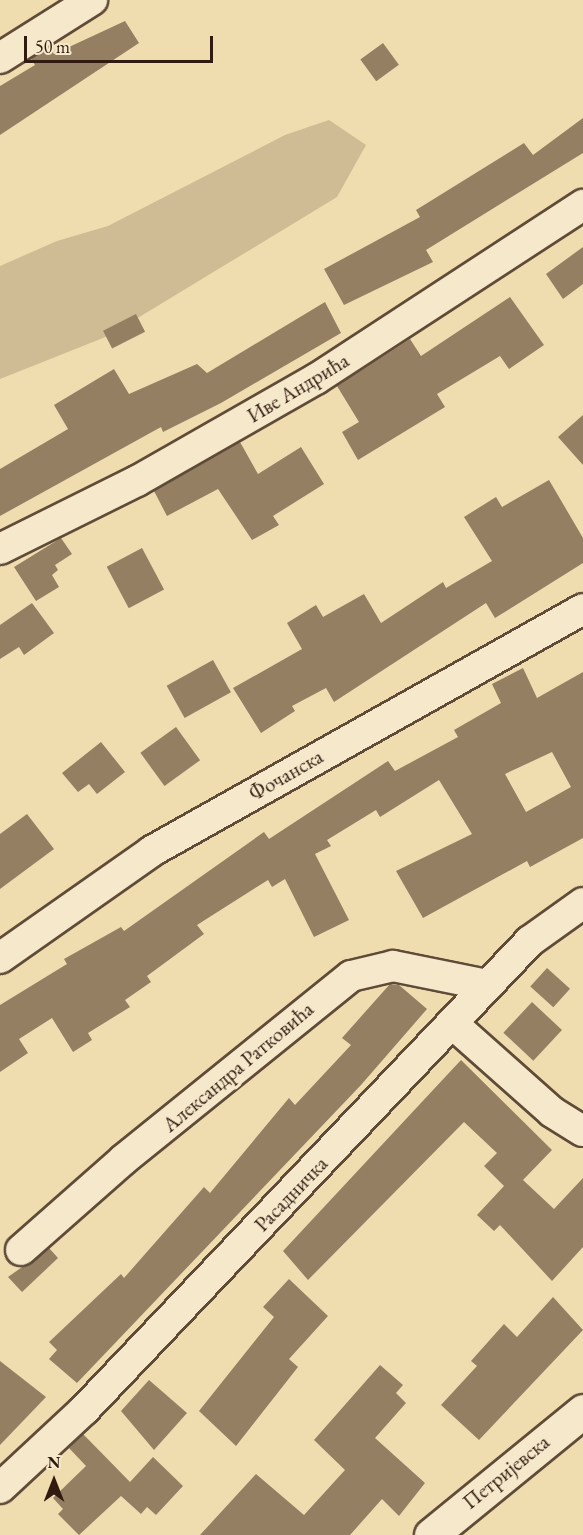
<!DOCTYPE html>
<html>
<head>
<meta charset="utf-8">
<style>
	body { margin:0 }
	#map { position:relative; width:583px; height:1535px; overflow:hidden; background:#efdcaf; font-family:"EB Garamond",serif }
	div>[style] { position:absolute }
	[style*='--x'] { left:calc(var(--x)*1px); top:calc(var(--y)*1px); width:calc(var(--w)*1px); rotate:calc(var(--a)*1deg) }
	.green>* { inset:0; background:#cfbb94 }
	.building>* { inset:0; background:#947f63; transform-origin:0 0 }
	.roads { filter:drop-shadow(2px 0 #604b38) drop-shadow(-2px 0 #604b38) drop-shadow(0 2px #604b38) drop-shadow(0 -2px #604b38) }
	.minor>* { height:30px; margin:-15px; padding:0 15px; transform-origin:15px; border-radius:15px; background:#f5e8cb }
	.secondary>* { height:33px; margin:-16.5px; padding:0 16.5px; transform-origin:16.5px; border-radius:16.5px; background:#f5e8cb }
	span { translate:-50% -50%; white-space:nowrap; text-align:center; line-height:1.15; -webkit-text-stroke:6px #f5e8cb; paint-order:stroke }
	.street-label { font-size:21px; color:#311b10 }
	.north { position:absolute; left:24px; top:1451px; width:60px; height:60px; -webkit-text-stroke:4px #f5e8cb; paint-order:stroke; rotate:0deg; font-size:16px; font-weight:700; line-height:24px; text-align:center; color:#311b10 }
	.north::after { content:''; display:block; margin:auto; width:21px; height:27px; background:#311b10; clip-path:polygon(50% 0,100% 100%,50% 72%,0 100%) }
	.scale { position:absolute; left:24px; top:36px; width:189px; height:27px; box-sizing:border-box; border:3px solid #311b10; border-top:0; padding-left:8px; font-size:18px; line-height:21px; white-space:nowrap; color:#311b10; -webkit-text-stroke:4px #f5e8cb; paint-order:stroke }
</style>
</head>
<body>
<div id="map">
	<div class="green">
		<i style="clip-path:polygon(329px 120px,366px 145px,337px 197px,108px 336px,0 379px,0 266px,57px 241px,108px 226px,285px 135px)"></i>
	</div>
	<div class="building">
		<i style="clip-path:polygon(125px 21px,139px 43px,0 135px,0 86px,35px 65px,31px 59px,49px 47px,54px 54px)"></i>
		<i style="left:383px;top:43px;width:27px;height:28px;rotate:54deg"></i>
		<i style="clip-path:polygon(583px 118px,583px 153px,426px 250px,433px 262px,344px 305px,324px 269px,420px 217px,416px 210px,524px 143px,533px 155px)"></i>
		<i style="clip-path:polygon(583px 247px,583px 284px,563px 299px,546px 274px)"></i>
		<i style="clip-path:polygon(510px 297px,544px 345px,509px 369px,500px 356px,437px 394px,445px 407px,358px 460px,342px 432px,359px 422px,337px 386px,410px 339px,421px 356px)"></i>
		<i style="clip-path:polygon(325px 302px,341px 333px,221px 403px,163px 432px,161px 427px,0 516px,0 469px,68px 429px,54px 405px,114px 369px,129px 394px,197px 364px,207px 373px)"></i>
		<i style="left:136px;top:314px;width:20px;height:37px;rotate:63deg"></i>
		<i style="clip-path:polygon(583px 415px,583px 465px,558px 437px)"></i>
		<i style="clip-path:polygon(240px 442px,258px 474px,301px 447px,324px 484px,273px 516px,279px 525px,252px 540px,218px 489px,167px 516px,154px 491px)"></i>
		<i style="clip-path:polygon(549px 480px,583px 538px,583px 563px,495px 618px,486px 603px,334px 702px,326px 688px,292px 706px,295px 711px,261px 733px,233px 688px,302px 649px,287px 623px,316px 605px,323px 617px,364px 594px,381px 623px,443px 582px,446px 588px,492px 561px,464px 517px,496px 497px,502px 507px)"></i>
		<i style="clip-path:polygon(61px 538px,72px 554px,55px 565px,58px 570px,52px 575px,59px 587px,36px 601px,14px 567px)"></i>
		<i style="left:142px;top:548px;width:47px;height:40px;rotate:62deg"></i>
		<i style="clip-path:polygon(32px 603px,54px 633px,24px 655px,19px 647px,0 659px,0 625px)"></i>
		<i style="left:213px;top:660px;width:37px;height:53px;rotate:61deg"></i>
		<i style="clip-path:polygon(evenodd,523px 668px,537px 698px,583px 672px,583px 838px,530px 867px,527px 861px,423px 918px,396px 871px,472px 834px,439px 780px,380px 817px,376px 810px,327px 840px,331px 846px,315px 854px,349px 920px,314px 937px,285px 879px,272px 887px,268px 880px,197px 925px,204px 934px,147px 976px,151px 982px,125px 1000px,130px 1007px,88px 1033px,92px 1040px,73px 1052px,52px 1018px,19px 1039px,28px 1053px,0 1072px,0 1005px,67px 964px,64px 959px,121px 927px,124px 931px,264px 832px,269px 839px,388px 761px,395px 771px,458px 737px,454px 730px,501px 703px,492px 684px,523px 668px,552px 752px,571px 787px,526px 812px,505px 774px,552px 752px)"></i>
		<i style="left:176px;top:727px;width:41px;height:44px;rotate:54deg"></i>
		<i style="clip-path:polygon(101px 742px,125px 772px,97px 794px,89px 784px,78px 792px,62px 773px)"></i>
		<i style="clip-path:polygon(27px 814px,54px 849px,0 889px,0 834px)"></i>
		<i style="left:547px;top:968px;width:31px;height:25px;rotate:42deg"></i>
		<i style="clip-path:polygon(390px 984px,399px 985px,427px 1009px,361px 1085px,77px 1383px,49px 1359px,57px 1350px,49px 1342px,121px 1274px,124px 1278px,204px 1187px,210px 1193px,289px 1098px,295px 1105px,351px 1045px,342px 1038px)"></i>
		<i style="left:532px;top:1002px;width:41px;height:42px;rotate:43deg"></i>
		<i style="clip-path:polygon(461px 1060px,552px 1150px,523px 1180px,554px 1209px,583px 1178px,583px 1247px,552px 1281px,500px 1225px,494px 1231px,477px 1215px,504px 1186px,484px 1166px,497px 1153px,464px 1122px,308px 1280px,283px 1251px)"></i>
		<i style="clip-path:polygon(49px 1248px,58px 1258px,22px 1292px,8px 1277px)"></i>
		<i style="clip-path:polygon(289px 1279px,328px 1316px,289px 1359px,298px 1367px,236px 1446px,199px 1411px,274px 1317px,263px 1307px)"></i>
		<i style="clip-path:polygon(553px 1297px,583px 1330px,479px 1440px,441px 1405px,477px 1366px,471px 1361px,504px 1324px,517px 1337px)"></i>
		<i style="clip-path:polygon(0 1361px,46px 1397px,0 1445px)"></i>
		<i style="clip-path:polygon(380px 1365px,403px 1385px,396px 1393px,406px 1403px,375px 1438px,425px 1483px,399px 1516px,382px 1499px,350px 1535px,200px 1535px,256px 1474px,304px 1515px,345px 1470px,314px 1440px)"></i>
		<i style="clip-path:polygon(149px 1380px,187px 1413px,154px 1450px,121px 1411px)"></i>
		<i style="clip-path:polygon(83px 1434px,130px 1482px,153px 1457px,183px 1486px,156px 1515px,147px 1507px,141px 1514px,121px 1496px,79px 1535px,58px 1514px,63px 1509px,53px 1498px,86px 1466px,69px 1448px)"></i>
	</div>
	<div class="roads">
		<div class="minor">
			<i style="--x:0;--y:58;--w:109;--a:-32.2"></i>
			<i style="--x:0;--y:549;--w:153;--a:-26.4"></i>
			<i style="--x:137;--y:481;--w:206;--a:-29.7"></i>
			<i style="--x:316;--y:379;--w:319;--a:-33.1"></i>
			<i style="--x:0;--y:958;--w:186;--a:-35.1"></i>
			<i style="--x:152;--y:851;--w:494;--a:-29.3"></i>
			<i style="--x:453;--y:1024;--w:132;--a:41.6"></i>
			<i style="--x:552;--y:1112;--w:36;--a:32"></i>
			<i style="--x:21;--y:1250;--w:136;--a:-41.4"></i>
			<i style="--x:123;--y:1160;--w:293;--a:-38.9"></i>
			<i style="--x:351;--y:976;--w:43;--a:-13.4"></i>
			<i style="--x:393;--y:966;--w:96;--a:11.4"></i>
			<i style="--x:0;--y:1488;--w:115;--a:-42.9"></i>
			<i style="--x:84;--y:1410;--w:647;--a:-46.44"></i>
			<i style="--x:530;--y:941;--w:65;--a:-35.6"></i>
		</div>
		<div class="secondary">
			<i style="--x:431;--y:1535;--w:196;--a:-39.2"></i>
		</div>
	</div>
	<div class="street-label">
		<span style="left:298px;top:388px;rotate:-31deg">Иве Андрића</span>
		<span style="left:286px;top:775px;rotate:-30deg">Фочанска</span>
		<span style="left:238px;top:1067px;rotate:-40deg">Александра Ратковића</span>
		<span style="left:291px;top:1194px;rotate:-46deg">Расадничка</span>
		<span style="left:506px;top:1472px;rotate:-39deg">Петријевска</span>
	</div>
	<div class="north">N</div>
	<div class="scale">50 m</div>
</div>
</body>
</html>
